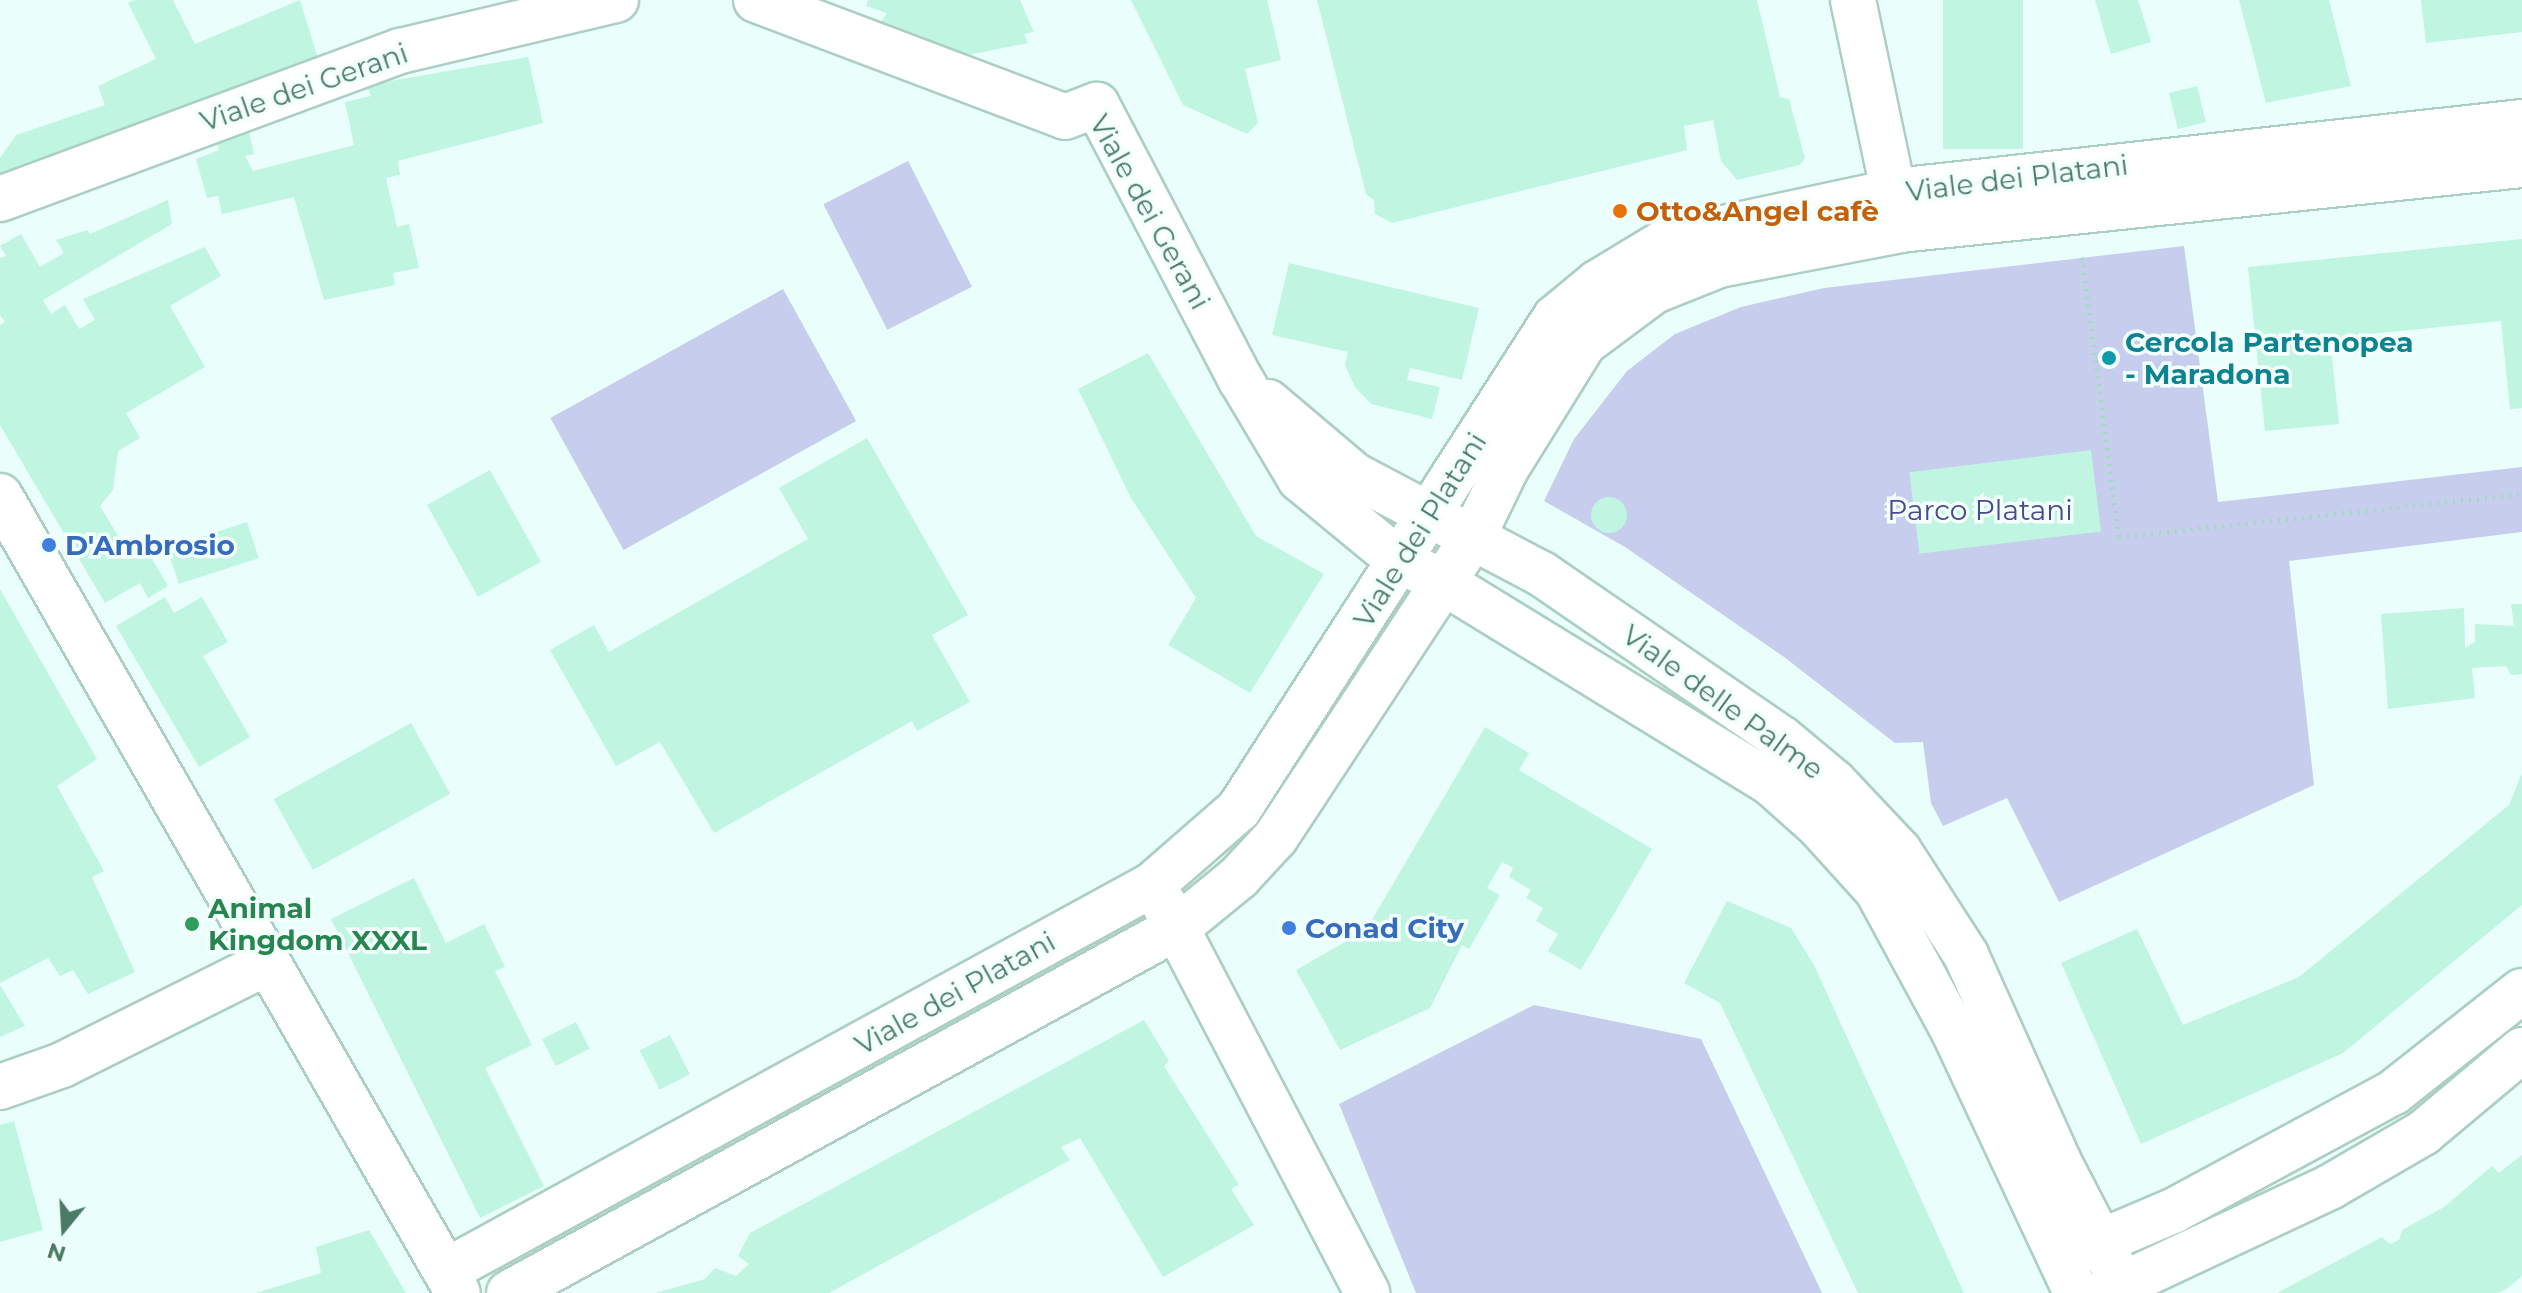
<!DOCTYPE html>
<html>
<head>
<meta charset="utf-8">
<style>
	body { margin:0 }
	#map { position:relative; width:2522px; height:1293px; overflow:hidden; background:#eafefb; font-family:Montserrat,sans-serif }
	div>[style] { position:absolute }
	[style*='--x'] { left:calc(var(--x)*1px); top:calc(var(--y)*1px); width:calc(var(--w)*1px); rotate:calc(var(--a)*1deg) }
	.green>* { inset:0; background:#c7cded; transform-origin:0 0 }
	.building>* { inset:0; background:#c0f5e1; transform-origin:0 0 }
	.round { border-radius:50% }
	.path>* { height:5px; margin-top:-2.5px; transform-origin:0; background:repeating-linear-gradient(90deg,#a2dbc5 0 2px,transparent 0 8px) }
	.roads { filter:drop-shadow(2px 0 #abcfc3) drop-shadow(-2px 0 #abcfc3) drop-shadow(0 2px #abcfc3) drop-shadow(0 -2px #abcfc3) }
	.street>* { height:44px; margin:-22px; padding:0 22px; transform-origin:22px; border-radius:22px; background:#fff }
	.secondary>* { height:44px; margin:-22px; padding:0 22px; transform-origin:22px; border-radius:22px; background:#fff }
	.dots>* { width:22px; height:22px; translate:-50% -50%; box-sizing:border-box; border:4px solid #f2fffd; border-radius:50% }
	span { translate:-50% -50%; white-space:nowrap; text-align:center; line-height:1.15; -webkit-text-stroke:7px #f2fffd; paint-order:stroke }
	.street-label { font-size:28px; color:#4b7b67 }
	.food-label { font-size:28px; color:#c56008; font-weight:700 }
	.left { translate:0 -50%; text-align:left }
	.culture-label { font-size:28px; color:#0d838f; font-weight:700 }
	.park-label { font-size:28px; color:#474b8e }
	.shop-label { font-size:28px; color:#366cbe; font-weight:700 }
	.leisure-label { font-size:28px; color:#27864d; font-weight:700 }
	.north { position:absolute; left:24px; top:1189px; width:80px; height:80px; -webkit-text-stroke:6px #f2fffd; paint-order:stroke; rotate:198deg; font-size:22px; font-weight:700; line-height:32px; text-align:center; color:#4b7b67 }
	.north::after { content:''; display:block; margin:auto; width:28px; height:36px; background:#4b7b67; clip-path:polygon(50% 0,100% 100%,50% 72%,0 100%) }
</style>
</head>
<body>
<div id="map">
	<div class="green">
		<i style="left:908px;top:161px;width:141px;height:95px;rotate:63deg"></i>
		<i style="clip-path:polygon(2184px 246px,2218px 502px,2522px 467px,2522px 532px,2289px 561px,2314px 785px,2059px 902px,2007px 798px,1943px 826px,1931px 803px,1923px 742px,1895px 743px,1784px 657px,1625px 547px,1544px 501px,1574px 439px,1627px 371px,1675px 334px,1741px 307px,1824px 288px)"></i>
		<i style="left:783px;top:289px;width:151px;height:266px;rotate:61deg"></i>
		<i style="clip-path:polygon(1534px 1005px,1701px 1039px,1822px 1293px,1416px 1293px,1339px 1104px)"></i>
	</div>
	<div class="building">
		<i style="clip-path:polygon(134px 0,173px 0,195px 44px,300px 0,321px 68px,0 180px,0 158px,16px 135px,105px 105px,98px 86px,156px 59px,128px 3px)"></i>
		<i style="clip-path:polygon(868px 0,1020px 0,1034px 32px,1024px 34px,1028px 43px,968px 55px,881px 22px,887px 13px,866px 6px)"></i>
		<i style="clip-path:polygon(1131px 0,1267px 0,1281px 60px,1245px 69px,1258px 123px,1247px 134px,1183px 105px)"></i>
		<i style="clip-path:polygon(1317px 0,1757px 0,1780px 97px,1789px 99px,1805px 158px,1800px 165px,1737px 180px,1721px 161px,1713px 120px,1684px 126px,1687px 150px,1392px 223px,1375px 214px,1374px 200px,1366px 194px)"></i>
		<i style="left:1943px;top:0;width:80px;height:149px"></i>
		<i style="clip-path:polygon(2095px 0,2138px 0,2151px 42px,2111px 54px)"></i>
		<i style="clip-path:polygon(2239px 0,2329px 0,2351px 86px,2266px 103px)"></i>
		<i style="clip-path:polygon(2421px 0,2522px 0,2522px 32px,2426px 43px)"></i>
		<i style="clip-path:polygon(528px 57px,543px 123px,398px 161px,400px 175px,386px 178px,397px 227px,409px 224px,419px 268px,393px 273px,395px 285px,324px 300px,294px 197px,222px 214px,218px 196px,207px 198px,196px 159px,219px 150px,216px 135px,248px 128px,254px 154px,245px 156px,253px 171px,354px 145px,345px 102px,371px 96px,367px 85px)"></i>
		<i style="left:2197px;top:86px;width:37px;height:29px;rotate:76deg"></i>
		<i style="clip-path:polygon(168px 200px,172px 224px,43px 300px,51px 314px,65px 305px,79px 329px,95px 320px,83px 299px,205px 247px,221px 276px,170px 306px,205px 367px,126px 413px,140px 438px,118px 451px,113px 490px,100px 506px,130px 556px,145px 547px,168px 586px,148px 598px,140px 583px,105px 603px,0 425px,0 325px,5px 322px,0 315px,0 258px,6px 256px,0 246px,21px 234px,40px 267px,64px 253px,56px 240px,87px 230px,90px 234px)"></i>
		<i style="clip-path:polygon(2522px 239px,2522px 408px,2510px 409px,2501px 321px,2330px 338px,2339px 424px,2265px 431px,2248px 267px)"></i>
		<i style="clip-path:polygon(1289px 263px,1479px 308px,1462px 380px,1410px 368px,1407px 380px,1440px 387px,1432px 419px,1371px 404px,1355px 387px,1345px 365px,1348px 352px,1272px 335px)"></i>
		<i style="clip-path:polygon(1148px 353px,1256px 536px,1324px 574px,1250px 693px,1168px 645px,1196px 598px,1131px 498px,1078px 389px)"></i>
		<i style="clip-path:polygon(867px 438px,968px 615px,932px 635px,970px 702px,917px 731px,912px 721px,714px 833px,660px 742px,616px 766px,550px 650px,594px 625px,609px 652px,808px 539px,779px 488px)"></i>
		<i style="left:2091px;top:450px;width:82px;height:183px;rotate:83deg"></i>
		<i style="left:490px;top:470px;width:105px;height:72px;rotate:61deg"></i>
		<i class="round" style="left:1591px;top:497px;width:36px;height:36px"></i>
		<i style="left:247px;top:522px;width:38px;height:84px;rotate:72deg"></i>
		<i style="clip-path:polygon(0 589px,97px 759px,57px 786px,104px 871px,92px 877px,135px 972px,88px 994px,73px 970px,60px 976px,48px 958px,0 983px)"></i>
		<i style="clip-path:polygon(165px 597px,174px 613px,202px 597px,228px 642px,203px 656px,250px 737px,199px 767px,116px 626px)"></i>
		<i style="clip-path:polygon(2511px 604px,2522px 604px,2522px 674px,2511px 675px,2506px 666px,2472px 668px,2475px 698px,2388px 709px,2381px 614px,2464px 608px,2465px 648px,2475px 642px,2475px 624px,2514px 626px)"></i>
		<i style="left:411px;top:723px;width:81px;height:157px;rotate:61deg"></i>
		<i style="clip-path:polygon(1485px 727px,1529px 753px,1519px 770px,1652px 849px,1581px 970px,1548px 951px,1558px 934px,1536px 921px,1543px 908px,1526px 898px,1531px 890px,1509px 877px,1513px 868px,1502px 862px,1487px 888px,1500px 895px,1469px 949px,1462px 945px,1430px 1008px,1340px 1050px,1296px 970px,1366px 930px)"></i>
		<i style="clip-path:polygon(2522px 773px,2522px 905px,2343px 1053px,2141px 1144px,2061px 963px,2137px 929px,2183px 1025px,2299px 977px,2509px 805px)"></i>
		<i style="clip-path:polygon(414px 878px,446px 943px,484px 924px,505px 967px,495px 971px,532px 1045px,485px 1068px,544px 1186px,480px 1218px,331px 919px)"></i>
		<i style="clip-path:polygon(1727px 901px,1791px 928px,1814px 965px,1964px 1293px,1858px 1293px,1720px 1003px,1684px 983px)"></i>
		<i style="clip-path:polygon(0 985px,25px 1026px,0 1037px)"></i>
		<i style="clip-path:polygon(1144px 1020px,1169px 1061px,1164px 1066px,1239px 1185px,1231px 1189px,1254px 1225px,1163px 1277px,1080px 1138px,1061px 1147px,1070px 1160px,829px 1293px,655px 1293px,705px 1279px,715px 1268px,736px 1276px,749px 1264px,738px 1256px,750px 1233px)"></i>
		<i style="left:576px;top:1022px;width:30px;height:38px;rotate:63deg"></i>
		<i style="left:670px;top:1035px;width:44px;height:34px;rotate:63deg"></i>
		<i style="clip-path:polygon(14px 1121px,43px 1230px,0 1242px,0 1125px)"></i>
		<i style="clip-path:polygon(2522px 1155px,2522px 1276px,2508px 1288px,2498px 1293px,2277px 1293px,2382px 1237px,2390px 1244px,2399px 1240px,2402px 1230px,2444px 1207px,2492px 1166px,2499px 1173px)"></i>
		<i style="clip-path:polygon(369px 1230px,406px 1293px,256px 1293px,321px 1273px,316px 1247px)"></i>
	</div>
	<div class="path">
		<i style="--x:2082;--y:257;--w:282;--a:82.5"></i>
		<i style="--x:2119;--y:537;--w:405;--a:-6.1"></i>
	</div>
	<div class="roads">
		<div class="street">
			<i style="--x:756;--y:0;--w:330;--a:20.7"></i>
			<i style="--x:1065;--y:117;--w:34;--a:-21"></i>
			<i style="--x:1097;--y:105;--w:310;--a:62.4"></i>
			<i style="--x:1241;--y:380;--w:115;--a:59.2"></i>
			<i style="--x:1300;--y:479;--w:129;--a:39.4"></i>
			<i style="--x:1400;--y:561;--w:48;--a:26"></i>
			<i style="--x:1443;--y:582;--w:386;--a:31.5"></i>
			<i style="--x:1772;--y:784;--w:62;--a:41.7"></i>
			<i style="--x:1818;--y:825;--w:88;--a:47.8"></i>
			<i style="--x:1877;--y:890;--w:162;--a:61.5"></i>
			<i style="--x:1954;--y:1032;--w:288;--a:64.9"></i>
			<i style="--x:1853;--y:0;--w:224;--a:78.1"></i>
			<i style="--x:0;--y:199;--w:427;--a:-20.3"></i>
			<i style="--x:400;--y:51;--w:222;--a:-13.3"></i>
			<i style="--x:1268;--y:402;--w:113;--a:40.3"></i>
			<i style="--x:1354;--y:475;--w:212;--a:27.8"></i>
			<i style="--x:1542;--y:574;--w:290;--a:34.5"></i>
			<i style="--x:1781;--y:738;--w:69;--a:39.7"></i>
			<i style="--x:1834;--y:782;--w:95;--a:46.7"></i>
			<i style="--x:1899;--y:851;--w:124;--a:57.2"></i>
			<i style="--x:1966;--y:955;--w:227;--a:65.8"></i>
			<i style="--x:2059;--y:1162;--w:148;--a:62.6"></i>
			<i style="--x:1164;--y:904;--w:439;--a:62.4"></i>
			<i style="--x:0;--y:1087;--w:66;--a:-19.5"></i>
			<i style="--x:62;--y:1065;--w:229;--a:-26.5"></i>
			<i style="--x:2074;--y:1253;--w:108;--a:-23"></i>
			<i style="--x:2173;--y:1211;--w:251;--a:-28.3"></i>
			<i style="--x:2394;--y:1092;--w:163;--a:-38.3"></i>
			<i style="--x:446;--y:1271;--w:805;--a:-28.67"></i>
			<i style="--x:1152;--y:885;--w:116;--a:-41.1"></i>
			<i style="--x:1239;--y:809;--w:584;--a:-57.24"></i>
			<i style="--x:1555;--y:318;--w:55;--a:-39.8"></i>
			<i style="--x:1597;--y:283;--w:83;--a:-31.2"></i>
			<i style="--x:1668;--y:240;--w:233;--a:-12.1"></i>
			<i style="--x:1896;--y:191;--w:630;--a:-6.29"></i>
			<i style="--x:509;--y:1293;--w:763;--a:-28.68"></i>
			<i style="--x:1178;--y:927;--w:79;--a:-39.3"></i>
			<i style="--x:1239;--y:877;--w:54;--a:-47.2"></i>
			<i style="--x:1276;--y:837;--w:359;--a:-56.7"></i>
			<i style="--x:1473;--y:537;--w:76;--a:-64.1"></i>
			<i style="--x:1506;--y:469;--w:148;--a:-58.2"></i>
			<i style="--x:1584;--y:343;--w:87;--a:-36.6"></i>
			<i style="--x:1654;--y:291;--w:70;--a:-21.8"></i>
			<i style="--x:1719;--y:265;--w:184;--a:-10.9"></i>
			<i style="--x:1900;--y:230;--w:625;--a:-5.97"></i>
			<i style="--x:2104;--y:1293;--w:250;--a:-25.1"></i>
			<i style="--x:2330;--y:1187;--w:108;--a:-30.1"></i>
			<i style="--x:2423;--y:1133;--w:129;--a:-40"></i>
		</div>
		<div class="secondary">
			<i style="--x:0;--y:496;--w:919;--a:60.12"></i>
		</div>
	</div>
	<div class="dots">
		<i style="left:1620px;top:211px;background:#e8710a"></i>
		<i style="left:2109px;top:358px;background:#0f9aa8"></i>
		<i style="left:49px;top:545px;background:#3f7fe0"></i>
		<i style="left:192px;top:924px;background:#2e9e5b"></i>
		<i style="left:1289px;top:928px;background:#3f7fe0"></i>
	</div>
	<div class="street-label">
		<span style="left:304px;top:87px;rotate:-19deg">Viale dei Gerani</span>
		<span style="left:2017px;top:178px;rotate:-7deg">Viale dei Platani</span>
		<span style="left:1150px;top:212px;rotate:61deg">Viale dei Gerani</span>
		<span style="left:1420px;top:530px;rotate:-58deg">Viale dei Platani</span>
		<span style="left:1723px;top:702px;rotate:36deg">Viale delle Palme</span>
		<span style="left:955px;top:993px;rotate:-29deg">Viale dei Platani</span>
	</div>
	<div class="food-label">
		<span class="left" style="left:1636px;top:211px">Otto&amp;Angel cafè</span>
	</div>
	<div class="culture-label">
		<span class="left" style="left:2125px;top:358px">Cercola Partenopea<br>- Maradona</span>
	</div>
	<div class="park-label">
		<span style="left:1980px;top:510px">Parco Platani</span>
	</div>
	<div class="shop-label">
		<span class="left" style="left:65px;top:545px">D'Ambrosio</span>
		<span class="left" style="left:1305px;top:928px">Conad City</span>
	</div>
	<div class="leisure-label">
		<span class="left" style="left:208px;top:924px">Animal<br>Kingdom XXXL</span>
	</div>
	<div class="north">N</div>
</div>
</body>
</html>
